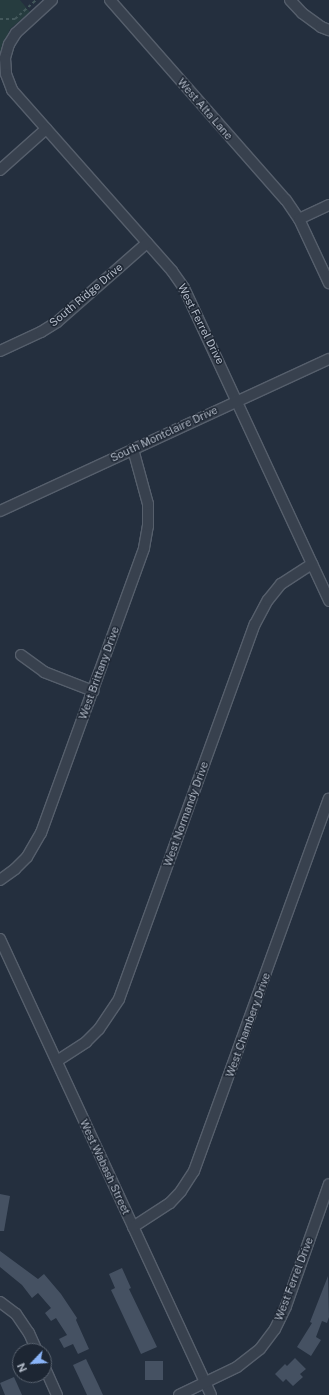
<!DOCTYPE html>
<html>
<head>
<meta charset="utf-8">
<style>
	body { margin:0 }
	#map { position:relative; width:329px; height:1395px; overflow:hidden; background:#242f3e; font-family:"Public Sans",sans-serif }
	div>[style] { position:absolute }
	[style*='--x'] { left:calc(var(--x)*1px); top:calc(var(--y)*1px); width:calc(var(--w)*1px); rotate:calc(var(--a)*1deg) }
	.green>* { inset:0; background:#263c3f }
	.building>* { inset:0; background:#455162; transform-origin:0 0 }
	.path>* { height:2px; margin-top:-1px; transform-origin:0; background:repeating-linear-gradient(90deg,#44595c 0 3px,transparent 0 6px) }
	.roads { filter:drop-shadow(1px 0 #565f6c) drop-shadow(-1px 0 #565f6c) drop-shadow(0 1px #565f6c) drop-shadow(0 -1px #565f6c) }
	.minor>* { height:10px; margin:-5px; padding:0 5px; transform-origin:5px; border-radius:5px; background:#38414e }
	span { translate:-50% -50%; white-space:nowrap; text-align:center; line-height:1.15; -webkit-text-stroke:3px #1d2633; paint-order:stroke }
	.street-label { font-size:11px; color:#b4bcc9 }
	.north { position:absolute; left:12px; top:1343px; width:40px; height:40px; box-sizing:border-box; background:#1d2633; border:1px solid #59626f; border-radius:50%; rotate:245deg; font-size:11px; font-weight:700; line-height:16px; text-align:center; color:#b4bcc9 }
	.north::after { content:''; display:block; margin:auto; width:14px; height:18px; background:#8ab4f8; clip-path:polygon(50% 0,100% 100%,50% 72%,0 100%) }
</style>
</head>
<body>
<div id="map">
	<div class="green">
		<i style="clip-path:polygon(0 0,20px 0,30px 12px,10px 29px,0 52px)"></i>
	</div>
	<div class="building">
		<i style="clip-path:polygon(0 1194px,10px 1196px,4px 1231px,0 1231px)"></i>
		<i style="clip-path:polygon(0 1251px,38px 1279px,44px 1274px,61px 1294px,77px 1318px,76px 1320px,89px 1349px,78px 1354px,73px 1344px,64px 1348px,59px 1339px,67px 1335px,56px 1318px,51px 1321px,45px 1313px,51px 1308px,38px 1293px,32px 1298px,22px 1285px,0 1267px)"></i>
		<i style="clip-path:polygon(122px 1268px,131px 1288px,129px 1289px,157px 1347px,141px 1354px,111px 1290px,115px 1288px,109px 1274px)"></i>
		<i style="clip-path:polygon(328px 1276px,329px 1317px,327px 1323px,322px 1321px,316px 1337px,321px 1340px,311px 1356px,297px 1347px,312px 1323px,310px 1322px)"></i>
		<i style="clip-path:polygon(295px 1358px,306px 1369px,300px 1374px,303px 1377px,293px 1386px,286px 1379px,283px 1382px,275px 1374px,285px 1364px,287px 1366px)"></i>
		<i style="clip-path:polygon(86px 1359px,98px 1384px,103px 1395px,87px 1395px,73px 1365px)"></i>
		<i style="left:145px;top:1361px;width:18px;height:19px"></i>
		<i style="clip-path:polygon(14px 1377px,22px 1395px,5px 1395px,0 1383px)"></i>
	</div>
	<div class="path">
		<i style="--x:0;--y:19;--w:15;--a:0"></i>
		<i style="--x:15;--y:19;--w:28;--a:-42"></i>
	</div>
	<div class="roads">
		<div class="minor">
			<i style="--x:52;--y:0;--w:49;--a:137.5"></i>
			<i style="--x:16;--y:33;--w:13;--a:122"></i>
			<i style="--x:9;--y:44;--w:15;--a:106"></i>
			<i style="--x:5;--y:58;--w:16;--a:86"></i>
			<i style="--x:6;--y:74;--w:17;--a:69"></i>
			<i style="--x:12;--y:90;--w:242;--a:48.5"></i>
			<i style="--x:172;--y:271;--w:21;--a:55"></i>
			<i style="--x:184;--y:288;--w:345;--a:65.1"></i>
			<i style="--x:110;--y:0;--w:266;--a:48.7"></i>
			<i style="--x:286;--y:200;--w:23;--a:56"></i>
			<i style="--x:299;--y:219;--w:71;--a:64.9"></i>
			<i style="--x:290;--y:0;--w:18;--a:47"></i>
			<i style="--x:302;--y:13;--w:24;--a:36"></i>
			<i style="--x:321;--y:27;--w:9;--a:21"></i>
			<i style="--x:0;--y:170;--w:62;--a:-41.7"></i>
			<i style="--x:299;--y:219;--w:33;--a:-25"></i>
			<i style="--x:0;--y:351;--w:45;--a:-24.9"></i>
			<i style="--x:41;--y:332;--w:19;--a:-32"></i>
			<i style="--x:57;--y:322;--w:120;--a:-41.3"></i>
			<i style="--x:0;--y:511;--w:362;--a:-24.8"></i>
			<i style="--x:21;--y:655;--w:29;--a:36"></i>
			<i style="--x:44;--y:672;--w:53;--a:21.2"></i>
			<i style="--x:0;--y:880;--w:19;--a:-36"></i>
			<i style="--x:15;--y:869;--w:17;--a:-45"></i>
			<i style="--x:27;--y:857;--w:28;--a:-60"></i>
			<i style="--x:41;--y:833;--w:303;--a:-70.1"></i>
			<i style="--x:144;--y:548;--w:22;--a:-80"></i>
			<i style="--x:148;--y:526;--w:22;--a:-90"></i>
			<i style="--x:148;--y:504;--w:57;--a:-105.3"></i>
			<i style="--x:0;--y:939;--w:502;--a:65.17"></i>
			<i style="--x:57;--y:1061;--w:35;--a:-33"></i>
			<i style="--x:86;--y:1042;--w:18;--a:-45"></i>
			<i style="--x:99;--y:1029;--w:36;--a:-56"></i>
			<i style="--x:119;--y:999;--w:399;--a:-70.1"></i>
			<i style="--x:255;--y:624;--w:27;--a:-62"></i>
			<i style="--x:268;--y:600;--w:21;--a:-51"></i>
			<i style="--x:281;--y:584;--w:37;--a:-33"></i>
			<i style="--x:133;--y:1227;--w:44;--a:-33"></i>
			<i style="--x:170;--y:1203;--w:16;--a:-47"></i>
			<i style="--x:181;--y:1191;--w:24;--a:-57"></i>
			<i style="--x:194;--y:1171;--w:396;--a:-70.1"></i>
			<i style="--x:0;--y:1302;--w:20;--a:37"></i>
			<i style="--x:16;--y:1314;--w:23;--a:56"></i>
			<i style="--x:29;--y:1333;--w:20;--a:66"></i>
			<i style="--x:44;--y:1366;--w:32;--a:66"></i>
			<i style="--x:179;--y:1395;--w:64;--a:-25.8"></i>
			<i style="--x:237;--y:1367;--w:29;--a:-38"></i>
			<i style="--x:260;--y:1349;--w:25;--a:-53"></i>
			<i style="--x:275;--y:1329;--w:25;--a:-64"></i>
			<i style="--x:286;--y:1306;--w:129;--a:-70.6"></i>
		</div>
	</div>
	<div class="street-label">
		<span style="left:205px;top:109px;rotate:49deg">West Alta Lane</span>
		<span style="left:86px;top:295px;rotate:-40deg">South Ridge Drive</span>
		<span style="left:201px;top:324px;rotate:63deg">West Ferrel Drive</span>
		<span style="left:164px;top:434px;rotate:-25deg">South Montclaire Drive</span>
		<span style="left:99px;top:673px;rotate:-70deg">West Brittany Drive</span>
		<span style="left:186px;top:814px;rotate:-70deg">West Normandy Drive</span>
		<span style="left:248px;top:1025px;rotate:-70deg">West Chambery Drive</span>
		<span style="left:105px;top:1167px;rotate:65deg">West Wabash Street</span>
		<span style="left:294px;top:1279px;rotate:-69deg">West Ferrel Drive</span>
	</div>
	<div class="north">N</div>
</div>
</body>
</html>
